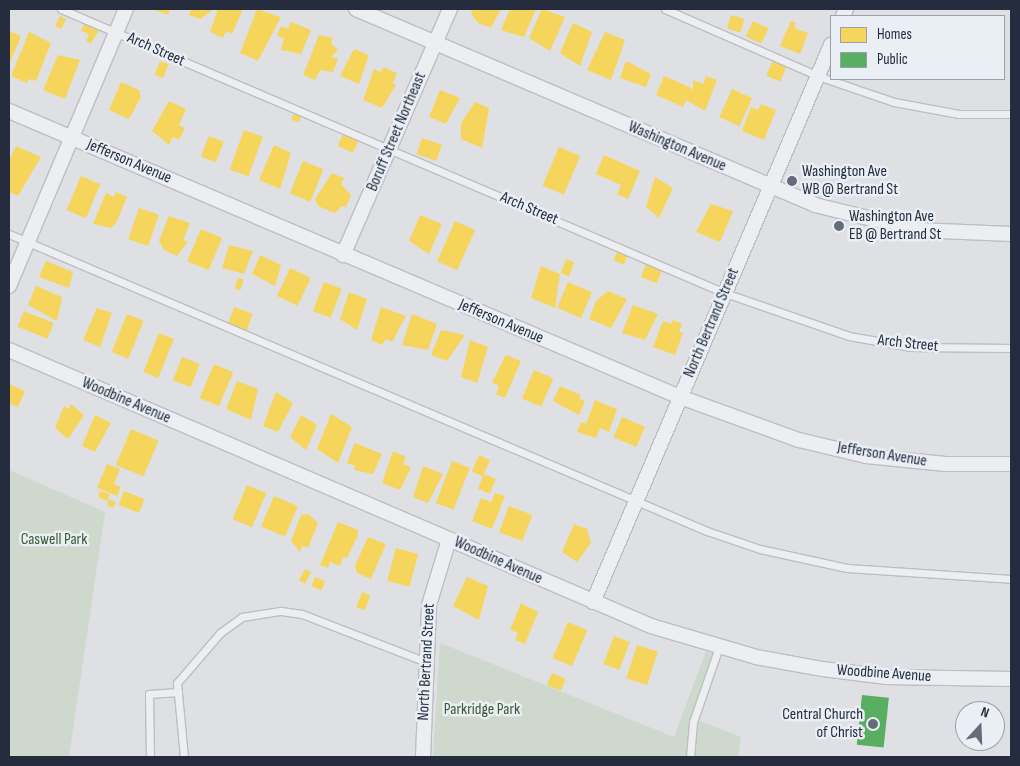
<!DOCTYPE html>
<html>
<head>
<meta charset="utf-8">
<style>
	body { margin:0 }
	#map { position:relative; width:1020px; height:766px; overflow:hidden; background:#dee0e4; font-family:"Sofia Sans Condensed",sans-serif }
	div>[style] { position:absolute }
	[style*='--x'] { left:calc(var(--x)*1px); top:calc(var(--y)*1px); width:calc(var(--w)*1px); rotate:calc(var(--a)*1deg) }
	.green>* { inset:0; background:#ced8cd }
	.homes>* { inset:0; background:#f6d55c; transform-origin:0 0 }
	.public>* { inset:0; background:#5aae61; transform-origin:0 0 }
	.roads { filter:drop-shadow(1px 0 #bcbec2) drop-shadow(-1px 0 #bcbec2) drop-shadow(0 1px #bcbec2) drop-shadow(0 -1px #bcbec2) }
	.lane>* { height:7px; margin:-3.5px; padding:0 3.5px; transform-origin:3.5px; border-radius:3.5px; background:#edeef1 }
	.street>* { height:14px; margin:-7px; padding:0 7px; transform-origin:7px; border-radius:7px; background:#edeef1 }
	.dots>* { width:14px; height:14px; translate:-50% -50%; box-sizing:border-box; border:2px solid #eaeef5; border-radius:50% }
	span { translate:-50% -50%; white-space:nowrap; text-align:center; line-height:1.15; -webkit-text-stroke:5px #eaeef5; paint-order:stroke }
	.street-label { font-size:16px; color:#242c3e }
	.poi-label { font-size:16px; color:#242c3e }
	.left { translate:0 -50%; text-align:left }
	.right { translate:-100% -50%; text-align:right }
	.park-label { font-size:16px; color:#365b30 }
	.frame { position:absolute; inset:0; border:10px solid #242c3e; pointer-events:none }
	.legend { position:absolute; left:830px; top:15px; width:175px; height:65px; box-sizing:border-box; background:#eaeef5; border:1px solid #9ba0ac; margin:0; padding:6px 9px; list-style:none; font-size:15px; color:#242c3e }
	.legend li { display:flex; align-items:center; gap:10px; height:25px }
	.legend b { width:25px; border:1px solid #9ba0ac }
	.north { position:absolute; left:955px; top:701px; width:50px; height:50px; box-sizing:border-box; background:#eaeef5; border:1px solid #9ba0ac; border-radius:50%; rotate:20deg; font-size:14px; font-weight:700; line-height:20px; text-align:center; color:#242c3e }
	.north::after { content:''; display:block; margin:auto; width:18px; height:22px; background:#656b78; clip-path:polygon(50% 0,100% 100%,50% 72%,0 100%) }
</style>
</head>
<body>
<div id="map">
	<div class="green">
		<i style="clip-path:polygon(9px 470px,105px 512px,69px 757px,9px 757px)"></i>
		<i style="clip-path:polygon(440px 643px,674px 737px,706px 651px,721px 656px,699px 721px,741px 737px,738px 757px,433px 757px)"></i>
	</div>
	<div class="homes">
		<i style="clip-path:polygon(152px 9px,170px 9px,168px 15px)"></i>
		<i style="clip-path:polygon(191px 9px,214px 9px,200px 19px,189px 15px)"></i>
		<i style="clip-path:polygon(218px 9px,243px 9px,232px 34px,226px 31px,223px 38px,210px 32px)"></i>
		<i style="clip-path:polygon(257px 9px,281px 17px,258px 61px,240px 53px)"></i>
		<i style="clip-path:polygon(473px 9px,501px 9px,491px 28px,478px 23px,471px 14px)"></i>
		<i style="clip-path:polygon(510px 9px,536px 9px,524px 37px,501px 30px)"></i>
		<i style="clip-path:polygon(542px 9px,565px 17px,550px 51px,529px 38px)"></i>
		<i style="left:731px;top:15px;width:14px;height:14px;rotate:17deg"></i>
		<i style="left:60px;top:16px;width:7px;height:11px;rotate:27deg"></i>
		<i style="left:753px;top:21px;width:17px;height:17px;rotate:25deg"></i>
		<i style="clip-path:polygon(791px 21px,796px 23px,794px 28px,808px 33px,800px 54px,780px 46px)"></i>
		<i style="clip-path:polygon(85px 22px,100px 29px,91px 43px,86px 41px,89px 34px,81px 31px)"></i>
		<i style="clip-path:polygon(291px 22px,311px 30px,301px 54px,281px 50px,284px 38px,277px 36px,281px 26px,288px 29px)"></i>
		<i style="clip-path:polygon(573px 23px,592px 32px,580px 66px,560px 53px)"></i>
		<i style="clip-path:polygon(9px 31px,21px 36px,9px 65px)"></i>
		<i style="clip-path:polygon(29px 32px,51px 43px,36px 81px,29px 79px,27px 83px,11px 76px)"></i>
		<i style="clip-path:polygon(605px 32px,625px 40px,611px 80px,587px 70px)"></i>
		<i style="clip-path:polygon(319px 35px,333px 38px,331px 44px,338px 49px,332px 57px,338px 59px,333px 72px,320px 70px,315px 80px,303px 75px)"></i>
		<i style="clip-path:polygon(354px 49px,369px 55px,359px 84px,340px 76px)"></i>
		<i style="clip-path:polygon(58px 55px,80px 60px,65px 99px,43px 90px)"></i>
		<i style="left:773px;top:60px;width:15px;height:17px;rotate:23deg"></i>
		<i style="left:160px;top:61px;width:9px;height:15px;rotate:21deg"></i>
		<i style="clip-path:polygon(626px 61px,651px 74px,646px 87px,620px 78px)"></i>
		<i style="clip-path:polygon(383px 67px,397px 73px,393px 83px,396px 85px,382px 108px,363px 100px,374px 69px,381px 72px)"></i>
		<i style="clip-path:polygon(664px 76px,692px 88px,693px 93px,693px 80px,703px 84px,706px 76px,717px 80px,705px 111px,686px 100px,683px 107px,656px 95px)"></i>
		<i style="clip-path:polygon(121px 82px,139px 90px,141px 97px,129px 119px,109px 110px)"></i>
		<i style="left:732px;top:89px;width:22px;height:31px;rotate:24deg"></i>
		<i style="clip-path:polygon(440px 90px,460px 98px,446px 124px,429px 117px)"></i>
		<i style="clip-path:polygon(169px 101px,186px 109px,179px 125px,185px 128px,179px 140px,173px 137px,169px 145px,152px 131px)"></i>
		<i style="clip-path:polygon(475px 102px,489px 108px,482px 148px,461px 139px,461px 123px)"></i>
		<i style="clip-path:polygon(761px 104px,776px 110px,764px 140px,742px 131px,751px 107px,758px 110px)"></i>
		<i style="left:294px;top:113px;width:8px;height:7px;rotate:23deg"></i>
		<i style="left:244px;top:130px;width:20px;height:42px;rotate:20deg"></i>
		<i style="left:343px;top:134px;width:17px;height:13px;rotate:24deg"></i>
		<i style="left:209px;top:136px;width:16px;height:22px;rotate:22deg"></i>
		<i style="left:422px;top:138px;width:21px;height:17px;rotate:19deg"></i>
		<i style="clip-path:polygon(274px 145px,291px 153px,280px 189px,259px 180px)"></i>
		<i style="clip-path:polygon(16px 146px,41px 157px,18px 196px,9px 192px,9px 161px)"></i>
		<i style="left:559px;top:147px;width:23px;height:42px;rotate:23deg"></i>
		<i style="clip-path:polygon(604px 155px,640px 171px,628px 199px,617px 194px,621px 185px,596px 174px)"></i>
		<i style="left:303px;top:161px;width:22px;height:35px;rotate:22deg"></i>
		<i style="clip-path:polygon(332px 173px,344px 178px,341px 184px,351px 195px,346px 207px,342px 206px,335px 213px,318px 206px,315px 199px)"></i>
		<i style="left:81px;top:176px;width:21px;height:37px;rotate:23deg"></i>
		<i style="clip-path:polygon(655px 177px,673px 188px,659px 218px,646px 207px)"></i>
		<i style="clip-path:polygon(116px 192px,127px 197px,116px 223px,111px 228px,93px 224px,106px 193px,114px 197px)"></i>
		<i style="clip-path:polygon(711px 204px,733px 211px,720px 242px,696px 232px)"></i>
		<i style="left:139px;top:208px;width:21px;height:33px;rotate:19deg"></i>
		<i style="clip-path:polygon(420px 215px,442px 224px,429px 254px,409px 241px)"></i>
		<i style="clip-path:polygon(169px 216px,190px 223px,183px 240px,188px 242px,177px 256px,164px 250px,159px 241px)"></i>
		<i style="left:455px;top:221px;width:22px;height:44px;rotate:24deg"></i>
		<i style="left:201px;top:229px;width:23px;height:35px;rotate:23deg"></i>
		<i style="clip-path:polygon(229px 245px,253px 251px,244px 274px,222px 268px)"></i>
		<i style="left:617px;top:252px;width:11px;height:9px;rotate:22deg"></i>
		<i style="clip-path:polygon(260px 255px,281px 265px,275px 286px,252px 274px)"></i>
		<i style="left:566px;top:259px;width:9px;height:15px;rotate:21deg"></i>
		<i style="clip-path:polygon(46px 261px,73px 272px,69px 288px,39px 277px)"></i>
		<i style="left:646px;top:264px;width:17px;height:14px;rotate:21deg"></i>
		<i style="clip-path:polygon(541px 266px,560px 274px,555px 308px,531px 298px)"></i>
		<i style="left:290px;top:268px;width:23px;height:31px;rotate:25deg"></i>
		<i style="left:238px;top:278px;width:6px;height:11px;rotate:18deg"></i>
		<i style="left:324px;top:282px;width:19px;height:31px;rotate:21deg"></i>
		<i style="left:568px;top:282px;width:26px;height:28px;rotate:23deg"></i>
		<i style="clip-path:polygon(36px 286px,62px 297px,57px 321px,28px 305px)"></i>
		<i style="clip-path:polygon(608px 291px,627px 299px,611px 328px,589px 319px,596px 301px)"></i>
		<i style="clip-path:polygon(349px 292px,367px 299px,357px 330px,340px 319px)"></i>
		<i style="clip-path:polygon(633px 305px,658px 314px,645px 340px,622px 333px)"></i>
		<i style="left:234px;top:307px;width:20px;height:18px;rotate:20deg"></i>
		<i style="clip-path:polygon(381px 307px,406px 316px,392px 342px,386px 339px,382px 345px,371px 340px)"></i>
		<i style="clip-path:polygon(97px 308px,112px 313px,100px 347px,83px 340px)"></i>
		<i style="left:24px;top:311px;width:32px;height:17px;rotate:22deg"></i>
		<i style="left:127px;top:314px;width:18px;height:41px;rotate:22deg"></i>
		<i style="clip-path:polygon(412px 314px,437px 324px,428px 350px,402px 345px)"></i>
		<i style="clip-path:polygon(673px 320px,682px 324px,679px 332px,683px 333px,675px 355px,653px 347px,663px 321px,671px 324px)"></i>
		<i style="clip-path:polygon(441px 330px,465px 335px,447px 361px,431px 355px)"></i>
		<i style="left:159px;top:333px;width:16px;height:42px;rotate:22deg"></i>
		<i style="clip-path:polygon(470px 340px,488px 347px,477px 383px,461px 377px)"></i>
		<i style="clip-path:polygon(506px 355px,521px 361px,505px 398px,496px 394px,499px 386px,492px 382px)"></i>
		<i style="left:182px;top:357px;width:19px;height:25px;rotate:21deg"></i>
		<i style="left:214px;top:364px;width:21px;height:37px;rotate:23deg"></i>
		<i style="left:534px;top:370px;width:21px;height:31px;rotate:23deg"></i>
		<i style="clip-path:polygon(237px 381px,258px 389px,251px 420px,226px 409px)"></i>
		<i style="clip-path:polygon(9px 384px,25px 391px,18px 407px,9px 403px)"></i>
		<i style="clip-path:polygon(560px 386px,581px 395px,579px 399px,585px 401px,579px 415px,553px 401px)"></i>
		<i style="clip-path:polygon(276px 392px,293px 403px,278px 432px,263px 426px)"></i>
		<i style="clip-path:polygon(595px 400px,617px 409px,609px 432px,600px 428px,596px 438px,577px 432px,581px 422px,586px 424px)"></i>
		<i style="clip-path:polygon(71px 404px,84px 415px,68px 439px,55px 428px,64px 406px,69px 409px)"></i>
		<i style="clip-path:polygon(331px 414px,352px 427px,338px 463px,317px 449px)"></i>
		<i style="clip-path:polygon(95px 415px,111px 423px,95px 452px,82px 446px)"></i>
		<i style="clip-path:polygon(301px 415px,317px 425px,306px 450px,290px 437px)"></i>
		<i style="left:622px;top:417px;width:25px;height:22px;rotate:23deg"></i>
		<i style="left:131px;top:429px;width:30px;height:39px;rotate:23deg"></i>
		<i style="clip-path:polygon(355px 443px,382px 454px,373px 474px,354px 470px,355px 466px,347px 463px)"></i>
		<i style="clip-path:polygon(393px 451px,406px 457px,403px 464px,411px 467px,400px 490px,382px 483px)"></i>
		<i style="left:479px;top:455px;width:12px;height:18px;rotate:24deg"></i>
		<i style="left:452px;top:461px;width:19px;height:45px;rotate:21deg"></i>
		<i style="clip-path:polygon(107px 464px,120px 469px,114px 484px,121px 487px,117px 496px,97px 488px)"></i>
		<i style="clip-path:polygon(423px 466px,443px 474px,428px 503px,413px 497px)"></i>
		<i style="left:484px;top:474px;width:13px;height:16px;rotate:23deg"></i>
		<i style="left:247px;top:485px;width:21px;height:37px;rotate:23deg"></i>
		<i style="clip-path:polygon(100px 491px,110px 494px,107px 501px,98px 497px)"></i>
		<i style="left:124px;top:491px;width:22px;height:15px;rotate:21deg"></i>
		<i style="clip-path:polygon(495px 493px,505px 496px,492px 529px,472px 521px,481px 498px,491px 502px)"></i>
		<i style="left:274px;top:496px;width:26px;height:33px;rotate:23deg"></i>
		<i style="clip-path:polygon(109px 499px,116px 502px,113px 508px,107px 505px)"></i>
		<i style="left:509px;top:506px;width:25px;height:28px;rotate:21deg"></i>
		<i style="clip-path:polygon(308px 514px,318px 523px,308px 548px,302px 546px,300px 552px,291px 541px,301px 515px)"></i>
		<i style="clip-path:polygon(338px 522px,358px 530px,358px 535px,347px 558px,343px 557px,340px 566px,330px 562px,328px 568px,320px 565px)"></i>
		<i style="clip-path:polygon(574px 524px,587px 529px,591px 543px,577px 562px,562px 552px)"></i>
		<i style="clip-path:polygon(368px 537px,386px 544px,371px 579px,357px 573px,355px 566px)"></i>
		<i style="left:396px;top:548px;width:23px;height:34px;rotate:15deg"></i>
		<i style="left:305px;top:569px;width:7px;height:13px;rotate:27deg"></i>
		<i style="left:315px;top:577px;width:11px;height:10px;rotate:22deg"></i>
		<i style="clip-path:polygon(467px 577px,488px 586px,479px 620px,453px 606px)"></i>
		<i style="left:362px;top:592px;width:9px;height:16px;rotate:21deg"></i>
		<i style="clip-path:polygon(521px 603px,538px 612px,525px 644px,515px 640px,518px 633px,510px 630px)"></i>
		<i style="left:568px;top:622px;width:21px;height:39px;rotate:23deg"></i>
		<i style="left:614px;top:636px;width:17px;height:30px;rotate:21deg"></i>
		<i style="left:637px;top:645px;width:22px;height:35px;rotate:18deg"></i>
		<i style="left:552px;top:673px;width:15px;height:13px;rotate:23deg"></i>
	</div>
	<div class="public">
		<i style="left:862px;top:695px;width:27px;height:50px;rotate:6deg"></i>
	</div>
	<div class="roads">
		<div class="lane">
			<i style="--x:61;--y:9;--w:722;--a:23.16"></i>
			<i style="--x:725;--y:293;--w:131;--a:19.1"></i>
			<i style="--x:849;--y:336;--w:63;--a:10.1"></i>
			<i style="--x:911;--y:347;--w:100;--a:0.6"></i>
			<i style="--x:665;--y:9;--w:167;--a:23.6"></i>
			<i style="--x:818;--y:76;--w:80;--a:18.9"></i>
			<i style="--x:894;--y:102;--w:66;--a:10.5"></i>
			<i style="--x:959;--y:114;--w:52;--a:0"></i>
			<i style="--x:9;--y:234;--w:759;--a:23.05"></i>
			<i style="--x:707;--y:531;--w:56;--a:18.8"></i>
			<i style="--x:760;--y:549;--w:89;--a:12.3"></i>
			<i style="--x:847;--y:568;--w:164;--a:3.8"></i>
			<i style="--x:150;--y:757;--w:63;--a:-90.9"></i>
			<i style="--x:149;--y:694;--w:29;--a:-4"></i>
			<i style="--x:184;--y:757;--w:74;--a:-95.4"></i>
			<i style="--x:177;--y:683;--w:66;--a:-49.3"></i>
			<i style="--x:220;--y:633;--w:27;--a:-36"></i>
			<i style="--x:242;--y:617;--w:39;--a:-9"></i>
			<i style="--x:281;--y:611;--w:21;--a:8"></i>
			<i style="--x:302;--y:614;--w:131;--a:21.1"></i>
			<i style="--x:690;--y:757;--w:35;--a:-85"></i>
			<i style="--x:693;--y:722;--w:79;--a:-70.9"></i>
		</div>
		<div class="street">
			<i style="--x:356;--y:9;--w:499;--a:23.1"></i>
			<i style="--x:815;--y:205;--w:105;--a:13.8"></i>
			<i style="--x:917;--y:230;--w:94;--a:2.4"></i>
			<i style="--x:843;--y:16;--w:8;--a:-67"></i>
			<i style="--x:9;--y:111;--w:729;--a:23.09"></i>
			<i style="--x:680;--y:397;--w:127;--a:19.9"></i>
			<i style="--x:799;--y:440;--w:69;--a:13.4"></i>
			<i style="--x:866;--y:456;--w:80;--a:5.7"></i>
			<i style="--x:946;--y:464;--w:65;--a:0"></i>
			<i style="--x:343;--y:255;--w:268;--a:-66.5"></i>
			<i style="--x:9;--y:286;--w:301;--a:-67.1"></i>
			<i style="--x:9;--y:350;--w:699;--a:23.26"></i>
			<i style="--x:651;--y:626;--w:109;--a:16.4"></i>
			<i style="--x:756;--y:657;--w:68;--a:10.2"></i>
			<i style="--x:823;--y:669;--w:64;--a:7.2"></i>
			<i style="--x:886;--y:677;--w:125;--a:0.9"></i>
			<i style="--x:593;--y:602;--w:606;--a:-66.86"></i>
			<i style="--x:423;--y:757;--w:152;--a:-87.7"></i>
			<i style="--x:429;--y:605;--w:69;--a:-73.1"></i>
		</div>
	</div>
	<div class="dots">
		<i style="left:792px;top:181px;background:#656b78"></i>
		<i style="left:839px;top:226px;background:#656b78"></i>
		<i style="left:873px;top:724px;background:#656b78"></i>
	</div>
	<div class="street-label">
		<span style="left:156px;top:50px;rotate:24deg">Arch Street</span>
		<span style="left:397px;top:132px;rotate:-67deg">Boruff Street Northeast</span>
		<span style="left:677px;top:147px;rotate:23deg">Washington Avenue</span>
		<span style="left:129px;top:162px;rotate:23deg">Jefferson Avenue</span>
		<span style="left:529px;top:209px;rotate:23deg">Arch Street</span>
		<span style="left:501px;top:322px;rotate:23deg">Jefferson Avenue</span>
		<span style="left:712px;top:323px;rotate:-67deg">North Bertrand Street</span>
		<span style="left:908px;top:344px;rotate:6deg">Arch Street</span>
		<span style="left:126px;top:401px;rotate:23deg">Woodbine Avenue</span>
		<span style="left:882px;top:455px;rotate:9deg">Jefferson Avenue</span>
		<span style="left:498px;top:561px;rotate:24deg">Woodbine Avenue</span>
		<span style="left:427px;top:662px;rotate:-87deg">North Bertrand Street</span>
		<span style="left:884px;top:674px;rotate:4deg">Woodbine Avenue</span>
	</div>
	<div class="poi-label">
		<span class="left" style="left:802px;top:181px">Washington Ave<br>WB @ Bertrand St</span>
		<span class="left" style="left:849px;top:226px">Washington Ave<br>EB @ Bertrand St</span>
		<span class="right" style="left:863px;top:724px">Central Church<br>of Christ</span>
	</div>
	<div class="park-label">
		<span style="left:54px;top:540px">Caswell Park</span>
		<span style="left:482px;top:710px">Parkridge Park</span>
	</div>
	<div class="frame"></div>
	<ul class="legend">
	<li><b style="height:14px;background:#f6d55c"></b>Homes</li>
	<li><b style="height:14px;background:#5aae61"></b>Public</li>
	</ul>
	<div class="north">N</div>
</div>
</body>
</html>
